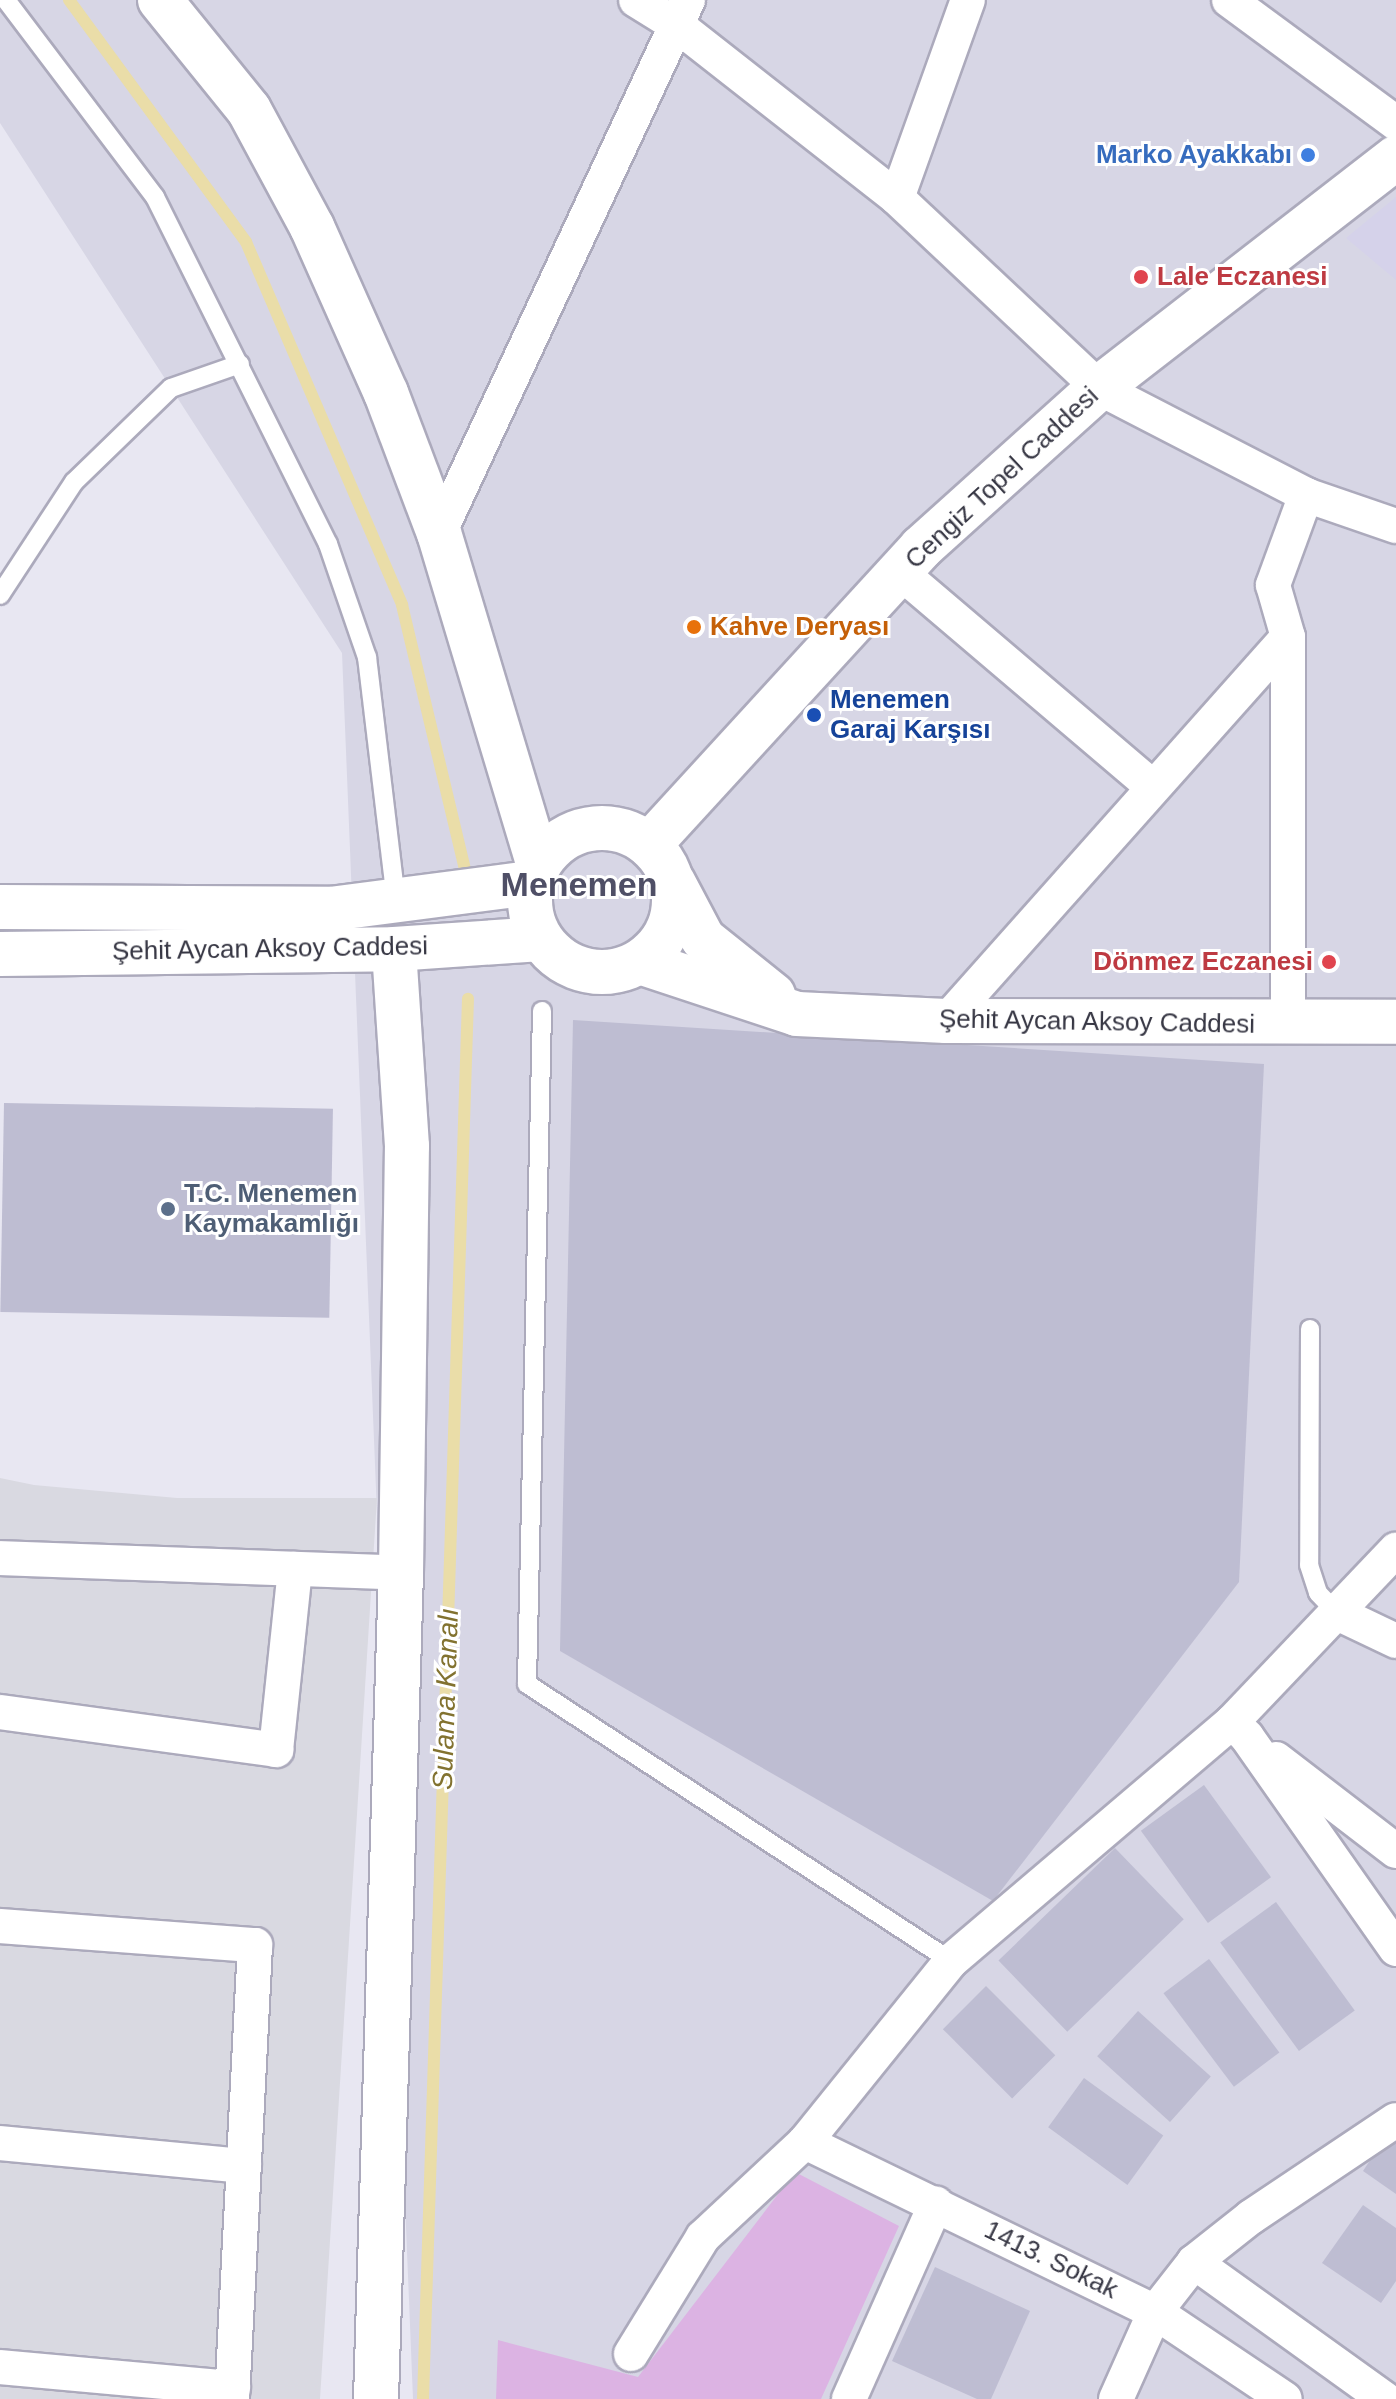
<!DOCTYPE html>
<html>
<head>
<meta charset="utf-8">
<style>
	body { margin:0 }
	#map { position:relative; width:1396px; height:2399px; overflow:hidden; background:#e8e7f2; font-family:Helvetica,sans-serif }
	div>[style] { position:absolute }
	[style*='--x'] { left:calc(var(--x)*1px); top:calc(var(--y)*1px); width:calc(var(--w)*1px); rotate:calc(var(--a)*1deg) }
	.residential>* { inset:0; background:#d7d6e5 }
	.industrial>* { inset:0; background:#d9d9e1 }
	.education>* { inset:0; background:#d5d2ea }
	.green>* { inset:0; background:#dcb3e3 }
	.stream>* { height:12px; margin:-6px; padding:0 6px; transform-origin:6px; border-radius:6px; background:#eadda8 }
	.building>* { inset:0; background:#bebdd2; transform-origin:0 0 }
	.roads { filter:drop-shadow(2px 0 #acaabc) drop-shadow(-2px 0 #acaabc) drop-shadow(0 2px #acaabc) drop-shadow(0 -2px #acaabc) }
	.service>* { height:18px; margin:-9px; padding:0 9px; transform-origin:9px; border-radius:9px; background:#fff }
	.minor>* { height:34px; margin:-17px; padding:0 17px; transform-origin:17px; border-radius:17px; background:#fff }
	.tertiary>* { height:44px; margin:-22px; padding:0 22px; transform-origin:22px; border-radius:22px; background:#fff }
	.tertiary>.ring { margin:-22px; padding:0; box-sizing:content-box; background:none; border:44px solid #fff; border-radius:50% }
	.dots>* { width:22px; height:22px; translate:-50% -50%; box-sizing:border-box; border:4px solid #fff; border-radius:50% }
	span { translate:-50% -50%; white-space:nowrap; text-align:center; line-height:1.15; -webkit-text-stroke:6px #fff; paint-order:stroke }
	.shop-label { font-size:26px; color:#366cbe; font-weight:700 }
	.right { translate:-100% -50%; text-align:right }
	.health-label { font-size:26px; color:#be3a42; font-weight:700 }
	.left { translate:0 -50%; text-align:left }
	.street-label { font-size:26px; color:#373744 }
	.food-label { font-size:26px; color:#c56008; font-weight:700 }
	.transit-label { font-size:26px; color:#164399; font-weight:700 }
	.service-label { font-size:26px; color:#4e5e75; font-weight:700 }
	.water-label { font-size:28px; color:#82722f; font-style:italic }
	.district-label { font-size:34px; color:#4f4f66; font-weight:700 }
</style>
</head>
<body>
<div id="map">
	<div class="residential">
		<i style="clip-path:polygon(0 0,1396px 0,1396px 2399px,413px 2399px,342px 653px,0 123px)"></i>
	</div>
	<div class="industrial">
		<i style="clip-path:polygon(0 1478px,34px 1485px,177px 1498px,377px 1498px,320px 2399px,0 2399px)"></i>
	</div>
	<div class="education">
		<i style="clip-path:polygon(1396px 197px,1396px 280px,1346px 238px)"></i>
	</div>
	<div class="green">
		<i style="clip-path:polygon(795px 2172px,899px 2226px,821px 2399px,496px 2399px,498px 2340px,638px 2377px)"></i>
	</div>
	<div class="stream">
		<i style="--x:69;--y:0;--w:300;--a:53.8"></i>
		<i style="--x:246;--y:242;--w:395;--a:66.7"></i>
		<i style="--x:402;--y:605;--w:276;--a:76.6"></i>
		<i style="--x:423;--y:2399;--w:1401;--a:-88.16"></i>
	</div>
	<div class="building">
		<i style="clip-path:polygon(573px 1020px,1264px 1064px,1239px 1582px,993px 1901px,560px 1651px)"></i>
		<i style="left:4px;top:1103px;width:329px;height:209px;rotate:1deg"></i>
		<i style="left:1204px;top:1785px;width:114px;height:78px;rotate:54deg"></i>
		<i style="left:1115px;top:1848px;width:99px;height:162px;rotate:46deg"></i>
		<i style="left:1276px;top:1902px;width:134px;height:69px;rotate:54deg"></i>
		<i style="left:1209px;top:1959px;width:117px;height:57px;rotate:53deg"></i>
		<i style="left:986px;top:1986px;width:98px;height:61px;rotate:45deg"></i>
		<i style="left:1138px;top:2011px;width:98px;height:61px;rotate:42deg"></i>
		<i style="left:1084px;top:2078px;width:98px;height:61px;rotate:36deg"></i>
		<i style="clip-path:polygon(1396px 2121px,1396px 2194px,1363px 2171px)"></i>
		<i style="clip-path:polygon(1363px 2205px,1396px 2228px,1396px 2281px,1381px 2303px,1322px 2263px)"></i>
		<i style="clip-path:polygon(935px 2267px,1030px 2311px,991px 2399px,977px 2399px,892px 2361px)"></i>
	</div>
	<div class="roads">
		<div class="service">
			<i style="--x:6;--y:0;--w:247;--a:52.9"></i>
			<i style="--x:155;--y:197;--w:388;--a:63.5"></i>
			<i style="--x:328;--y:544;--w:120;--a:71"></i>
			<i style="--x:367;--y:657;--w:246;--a:83.2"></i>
			<i style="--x:0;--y:595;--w:135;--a:-56.8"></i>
			<i style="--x:74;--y:482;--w:135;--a:-44.1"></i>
			<i style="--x:171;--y:388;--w:73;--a:-19.2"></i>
			<i style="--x:542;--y:1011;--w:673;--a:91.28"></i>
			<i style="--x:527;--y:1684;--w:506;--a:33.16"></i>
			<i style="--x:1310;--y:1329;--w:236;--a:90.2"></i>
			<i style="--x:1309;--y:1565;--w:29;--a:72"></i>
			<i style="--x:1318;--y:1593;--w:28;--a:46"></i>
		</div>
		<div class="minor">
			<i style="--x:636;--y:0;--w:49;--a:31.8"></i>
			<i style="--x:678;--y:26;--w:278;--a:38.1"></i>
			<i style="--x:897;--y:198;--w:210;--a:-70.3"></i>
			<i style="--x:1229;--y:0;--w:207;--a:36.4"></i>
			<i style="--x:897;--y:198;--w:277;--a:43.2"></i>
			<i style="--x:1099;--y:388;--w:233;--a:27.3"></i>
			<i style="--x:1306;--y:495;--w:95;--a:19"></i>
			<i style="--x:439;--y:533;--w:588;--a:-64.96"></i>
			<i style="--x:900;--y:572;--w:332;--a:40.4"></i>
			<i style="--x:946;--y:1021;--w:514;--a:-48.31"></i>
			<i style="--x:1288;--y:1024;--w:387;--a:-90"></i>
			<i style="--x:1288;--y:637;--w:54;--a:-106.1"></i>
			<i style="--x:1273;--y:585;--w:96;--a:-69.9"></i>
			<i style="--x:0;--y:1558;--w:401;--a:2.1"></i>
			<i style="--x:1337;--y:1613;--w:65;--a:25.4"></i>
			<i style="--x:0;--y:1712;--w:279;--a:7.8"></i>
			<i style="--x:276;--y:1750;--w:182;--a:-84"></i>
			<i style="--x:1232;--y:1722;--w:21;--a:45"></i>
			<i style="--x:1247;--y:1737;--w:259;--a:54.9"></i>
			<i style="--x:1276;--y:1759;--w:151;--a:37.5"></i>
			<i style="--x:0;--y:1926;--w:256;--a:4.3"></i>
			<i style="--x:255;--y:1945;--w:455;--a:92.9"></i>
			<i style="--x:805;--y:2142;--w:389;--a:25.9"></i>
			<i style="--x:1155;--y:2312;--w:156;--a:33.8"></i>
			<i style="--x:0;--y:2143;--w:245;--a:5.4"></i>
			<i style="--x:1194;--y:2262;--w:235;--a:35.7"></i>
			<i style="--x:631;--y:2354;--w:137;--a:-58.4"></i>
			<i style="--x:703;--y:2237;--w:139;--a:-43"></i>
			<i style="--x:805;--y:2142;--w:233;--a:-51.1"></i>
			<i style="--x:951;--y:1961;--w:369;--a:-40.4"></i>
			<i style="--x:1232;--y:1722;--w:238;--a:-46.4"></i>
			<i style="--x:0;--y:2367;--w:234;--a:5.2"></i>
			<i style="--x:849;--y:2399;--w:214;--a:-66"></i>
			<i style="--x:1116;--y:2399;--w:95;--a:-65.9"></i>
			<i style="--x:1155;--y:2312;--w:63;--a:-52"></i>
			<i style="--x:1194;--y:2262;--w:73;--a:-38.3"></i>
			<i style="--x:1251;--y:2217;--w:174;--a:-33.8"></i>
		</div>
		<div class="tertiary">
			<i style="--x:160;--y:0;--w:141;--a:51"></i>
			<i style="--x:249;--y:110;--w:133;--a:61.7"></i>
			<i style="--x:312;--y:227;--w:182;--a:66"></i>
			<i style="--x:386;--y:393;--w:150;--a:69.3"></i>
			<i style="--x:439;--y:533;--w:345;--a:73.3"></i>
			<i class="ring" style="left:530px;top:828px;width:100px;height:100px"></i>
			<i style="--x:649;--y:845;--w:403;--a:-47.5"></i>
			<i style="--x:921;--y:548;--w:239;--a:-42"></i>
			<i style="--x:1099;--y:388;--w:376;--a:-37.8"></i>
			<i style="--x:673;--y:882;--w:64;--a:62.2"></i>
			<i style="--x:703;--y:939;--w:90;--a:38.7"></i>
			<i style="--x:0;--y:907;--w:330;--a:0.3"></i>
			<i style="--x:330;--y:909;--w:203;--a:-7.4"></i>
			<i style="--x:0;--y:954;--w:394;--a:-0.7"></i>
			<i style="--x:394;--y:949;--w:147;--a:-3.9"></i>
			<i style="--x:640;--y:962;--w:165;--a:18.3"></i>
			<i style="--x:797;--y:1014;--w:149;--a:2.7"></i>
			<i style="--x:946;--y:1021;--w:450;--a:0.1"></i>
			<i style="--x:376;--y:2399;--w:826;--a:-88.27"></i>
			<i style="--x:401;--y:1573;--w:427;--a:-89.2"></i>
			<i style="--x:407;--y:1146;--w:197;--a:-93.8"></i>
		</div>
	</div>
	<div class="dots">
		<i style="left:1308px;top:155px;background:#3f7fe0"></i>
		<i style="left:1141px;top:277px;background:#e0444e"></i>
		<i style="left:694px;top:627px;background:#e8710a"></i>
		<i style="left:814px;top:715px;background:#1a4fb4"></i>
		<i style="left:1329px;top:962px;background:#e0444e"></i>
		<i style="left:168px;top:1209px;background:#5c6f8a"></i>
	</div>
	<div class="shop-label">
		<span class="right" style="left:1292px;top:155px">Marko Ayakkabı</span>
	</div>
	<div class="health-label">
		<span class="left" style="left:1157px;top:277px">Lale Eczanesi</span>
		<span class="right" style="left:1313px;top:962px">Dönmez Eczanesi</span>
	</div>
	<div class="street-label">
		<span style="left:1002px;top:478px;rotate:-43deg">Cengiz Topel Caddesi</span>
		<span style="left:270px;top:949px;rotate:-1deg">Şehit Aycan Aksoy Caddesi</span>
		<span style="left:1097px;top:1022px;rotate:1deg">Şehit Aycan Aksoy Caddesi</span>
		<span style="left:1051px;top:2260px;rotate:26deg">1413. Sokak</span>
	</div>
	<div class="food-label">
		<span class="left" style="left:710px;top:627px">Kahve Deryası</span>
	</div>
	<div class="transit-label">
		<span class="left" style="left:830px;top:715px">Menemen<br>Garaj Karşısı</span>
	</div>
	<div class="service-label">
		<span class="left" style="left:184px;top:1209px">T.C. Menemen<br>Kaymakamlığı</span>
	</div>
	<div class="water-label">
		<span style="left:446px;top:1699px;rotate:-88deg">Sulama Kanalı</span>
	</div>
	<div class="district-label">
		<span style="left:579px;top:885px">Menemen</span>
	</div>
</div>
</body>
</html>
